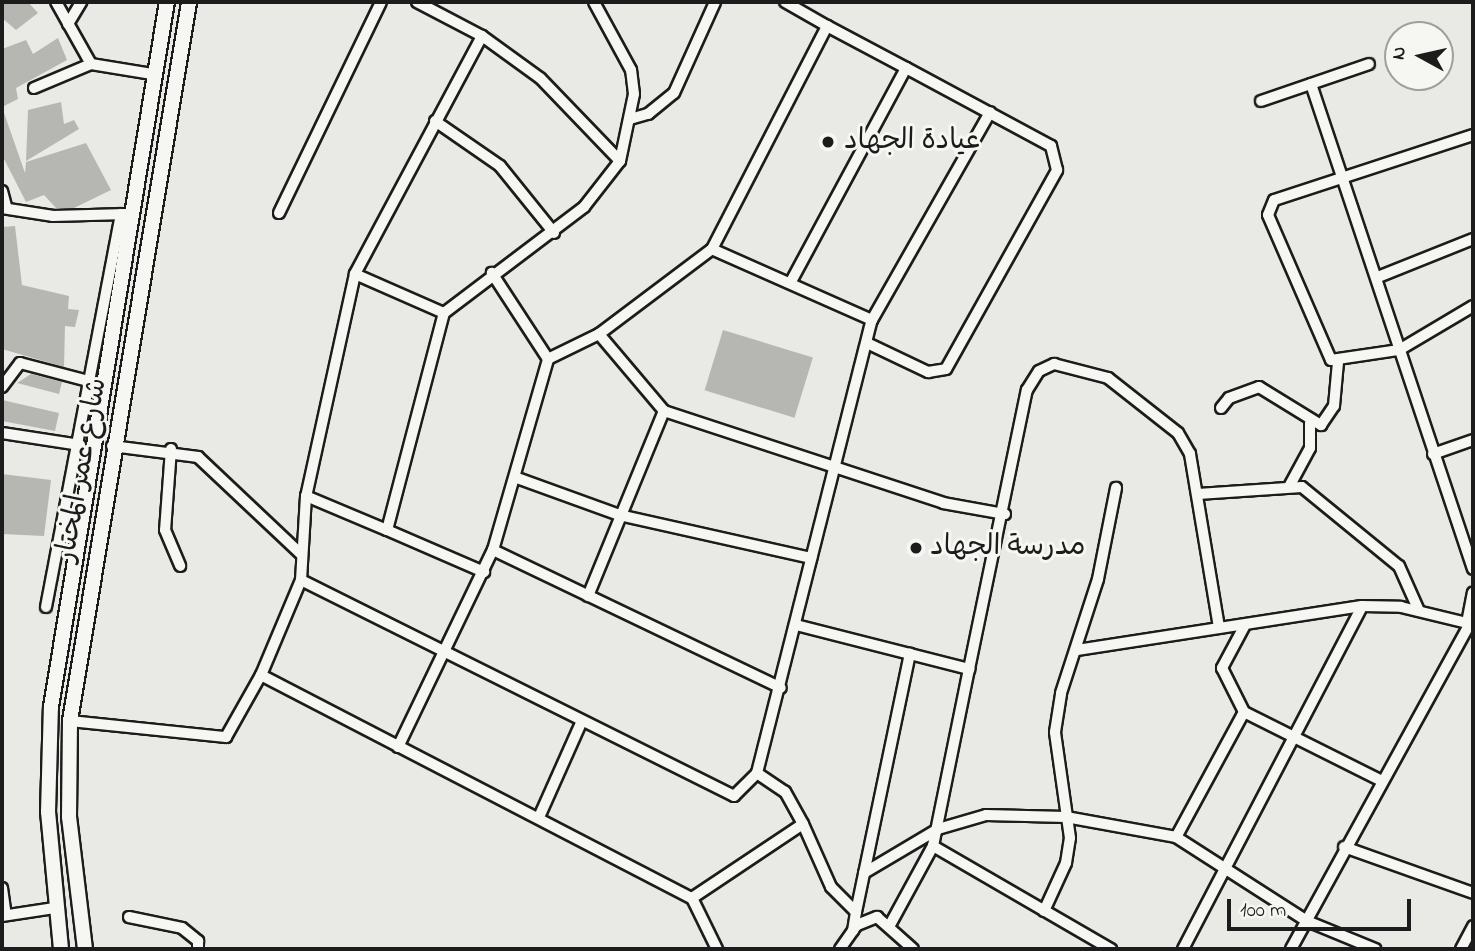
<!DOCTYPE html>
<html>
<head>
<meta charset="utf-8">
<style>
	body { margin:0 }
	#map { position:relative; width:1475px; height:951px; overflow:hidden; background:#e9e9e5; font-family:"Indie Flower","Playpen Sans Arabic",sans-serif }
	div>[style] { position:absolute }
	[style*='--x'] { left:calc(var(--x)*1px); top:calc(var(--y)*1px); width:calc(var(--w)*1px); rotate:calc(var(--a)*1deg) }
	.building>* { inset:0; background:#b6b6b3; transform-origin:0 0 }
	.roads { filter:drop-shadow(2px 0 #1c1c1c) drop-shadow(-2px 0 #1c1c1c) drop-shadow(0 2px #1c1c1c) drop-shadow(0 -2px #1c1c1c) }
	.street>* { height:10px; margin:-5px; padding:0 5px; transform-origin:5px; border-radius:5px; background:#f6f6f2 }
	.secondary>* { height:14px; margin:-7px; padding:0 7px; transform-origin:7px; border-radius:7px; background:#f6f6f2 }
	.dots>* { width:19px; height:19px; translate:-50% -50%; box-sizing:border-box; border:4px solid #f6f6f2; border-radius:50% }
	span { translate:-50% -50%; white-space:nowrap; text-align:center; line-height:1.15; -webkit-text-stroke:6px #f6f6f2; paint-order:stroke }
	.poi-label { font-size:28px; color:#1c1c1c }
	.left { translate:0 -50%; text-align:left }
	.street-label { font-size:28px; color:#1c1c1c }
	.frame { position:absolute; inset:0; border:4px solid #1c1c1c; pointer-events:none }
	.north { position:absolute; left:1384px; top:21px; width:70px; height:70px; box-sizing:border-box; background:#f6f6f2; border:2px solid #9f9f9c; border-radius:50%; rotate:278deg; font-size:19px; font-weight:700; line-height:28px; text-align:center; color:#1c1c1c }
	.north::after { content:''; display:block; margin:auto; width:24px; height:32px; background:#1c1c1c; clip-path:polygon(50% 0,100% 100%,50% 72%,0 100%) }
	.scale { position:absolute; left:1227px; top:899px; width:184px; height:32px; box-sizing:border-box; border:4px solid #1c1c1c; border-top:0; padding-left:9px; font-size:21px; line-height:24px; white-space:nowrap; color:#1c1c1c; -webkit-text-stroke:5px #f6f6f2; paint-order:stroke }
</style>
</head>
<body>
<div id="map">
	<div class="building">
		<i style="clip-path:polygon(2px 2px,28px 2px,38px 13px,16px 30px,2px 18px)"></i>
		<i style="clip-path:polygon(58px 38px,67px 60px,16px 88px,18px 99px,2px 107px,2px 49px,26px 40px,33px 54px)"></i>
		<i style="clip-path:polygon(61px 102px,64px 124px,74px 120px,79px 129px,26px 161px,28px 110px)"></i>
		<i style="clip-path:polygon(2px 107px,25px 173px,26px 162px,86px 143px,111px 190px,74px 208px,56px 208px,44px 195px,26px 202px,2px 155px)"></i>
		<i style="clip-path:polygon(15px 226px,22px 285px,69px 296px,68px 309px,79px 310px,75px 327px,65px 326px,64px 367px,2px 349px,2px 227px)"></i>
		<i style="left:723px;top:330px;width:94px;height:63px;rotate:17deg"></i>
		<i style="clip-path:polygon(31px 374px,62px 382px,59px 394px,17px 383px)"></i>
		<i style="clip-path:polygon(2px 400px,59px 413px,55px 431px,2px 421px)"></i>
		<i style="clip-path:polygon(2px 474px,51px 480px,44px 536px,2px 534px)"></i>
	</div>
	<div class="roads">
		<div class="street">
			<i style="--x:417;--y:2;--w:73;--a:27.6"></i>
			<i style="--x:785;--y:2;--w:48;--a:29.7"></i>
			<i style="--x:68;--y:24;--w:26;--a:-59"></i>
			<i style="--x:91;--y:64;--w:62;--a:9.3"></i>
			<i style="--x:1311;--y:84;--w:511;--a:71.53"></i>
			<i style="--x:34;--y:88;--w:62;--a:-22.8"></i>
			<i style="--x:91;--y:64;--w:71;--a:-119.4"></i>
			<i style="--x:1261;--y:101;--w:114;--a:-18.9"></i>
			<i style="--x:630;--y:119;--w:19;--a:-16"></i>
			<i style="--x:648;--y:114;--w:33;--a:-39"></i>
			<i style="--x:674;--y:93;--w:100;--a:-65.7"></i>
			<i style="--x:435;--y:121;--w:79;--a:34.7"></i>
			<i style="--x:500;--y:166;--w:86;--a:51.1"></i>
			<i style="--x:1473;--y:135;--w:209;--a:161.9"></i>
			<i style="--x:1274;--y:200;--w:16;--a:112"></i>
			<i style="--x:1268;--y:215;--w:158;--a:66.5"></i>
			<i style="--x:1331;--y:360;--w:69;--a:-8.4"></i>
			<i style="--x:1399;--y:350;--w:86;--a:-30.7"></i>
			<i style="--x:620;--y:161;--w:115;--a:-133.9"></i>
			<i style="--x:540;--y:78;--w:72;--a:-144.1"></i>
			<i style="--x:482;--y:36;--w:270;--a:118.1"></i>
			<i style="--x:355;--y:274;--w:227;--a:102.4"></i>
			<i style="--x:306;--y:496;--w:84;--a:93.4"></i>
			<i style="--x:301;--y:580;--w:103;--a:112.8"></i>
			<i style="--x:261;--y:675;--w:485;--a:27.4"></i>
			<i style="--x:692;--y:898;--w:57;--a:63.9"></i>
			<i style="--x:2;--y:191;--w:16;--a:75"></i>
			<i style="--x:2;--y:208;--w:52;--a:8.9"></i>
			<i style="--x:53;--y:216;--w:73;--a:-1.6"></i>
			<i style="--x:279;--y:213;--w:234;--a:-64.2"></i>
			<i style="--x:712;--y:249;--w:251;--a:-62.7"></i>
			<i style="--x:827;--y:26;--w:89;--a:28"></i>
			<i style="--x:906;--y:68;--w:244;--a:118.3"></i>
			<i style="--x:355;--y:274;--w:97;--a:23.7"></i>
			<i style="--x:1378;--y:277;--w:102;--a:-21.8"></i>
			<i style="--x:872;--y:320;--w:239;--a:-60.4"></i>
			<i style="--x:599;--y:334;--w:101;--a:49.8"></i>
			<i style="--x:664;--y:411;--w:294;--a:18.2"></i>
			<i style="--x:943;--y:503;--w:63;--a:10.1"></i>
			<i style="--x:867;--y:343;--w:68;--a:25.4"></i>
			<i style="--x:928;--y:372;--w:18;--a:-9"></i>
			<i style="--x:946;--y:369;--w:228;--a:-60.8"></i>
			<i style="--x:1057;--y:170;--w:25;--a:-104"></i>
			<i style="--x:1051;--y:146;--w:165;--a:-151.7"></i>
			<i style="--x:2;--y:387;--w:30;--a:-53"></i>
			<i style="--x:20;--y:363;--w:74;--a:14.8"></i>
			<i style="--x:1221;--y:408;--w:13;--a:-51"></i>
			<i style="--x:1229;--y:398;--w:32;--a:-20"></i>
			<i style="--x:1259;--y:387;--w:73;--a:31.5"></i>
			<i style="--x:1321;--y:425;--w:23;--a:-56"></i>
			<i style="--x:1334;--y:406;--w:44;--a:-84.8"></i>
			<i style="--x:2;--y:433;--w:79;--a:8.7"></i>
			<i style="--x:112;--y:446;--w:87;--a:7.3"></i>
			<i style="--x:198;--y:457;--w:143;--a:43.3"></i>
			<i style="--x:171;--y:449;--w:81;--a:94.2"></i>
			<i style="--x:165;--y:530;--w:39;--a:67"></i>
			<i style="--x:1433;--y:454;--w:42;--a:-19.3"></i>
			<i style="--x:517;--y:478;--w:109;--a:19.9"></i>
			<i style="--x:619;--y:515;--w:197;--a:12.6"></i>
			<i style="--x:1290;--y:485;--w:42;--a:-61.6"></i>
			<i style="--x:1310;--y:448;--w:25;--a:-90"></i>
			<i style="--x:1198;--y:494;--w:104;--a:-3.9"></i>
			<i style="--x:1302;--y:487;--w:125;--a:39.2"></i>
			<i style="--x:1399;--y:566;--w:49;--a:66"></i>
			<i style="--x:306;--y:496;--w:88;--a:22.8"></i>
			<i style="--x:387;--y:530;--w:224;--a:-75.3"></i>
			<i style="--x:444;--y:313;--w:176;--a:-37.1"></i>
			<i style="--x:584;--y:207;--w:58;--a:-52"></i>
			<i style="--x:620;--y:161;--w:68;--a:-78.2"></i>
			<i style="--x:634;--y:94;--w:24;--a:-97"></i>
			<i style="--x:631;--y:70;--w:77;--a:-118.6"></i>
			<i style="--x:387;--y:530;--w:106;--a:23.4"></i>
			<i style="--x:493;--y:550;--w:319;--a:25.6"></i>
			<i style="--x:301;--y:580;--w:484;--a:26.5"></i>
			<i style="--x:734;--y:796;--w:33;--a:-45"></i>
			<i style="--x:757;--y:773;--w:467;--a:-75.8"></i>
			<i style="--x:872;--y:320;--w:175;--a:-156.1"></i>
			<i style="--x:712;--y:249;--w:141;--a:143"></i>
			<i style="--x:599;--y:334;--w:57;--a:153.9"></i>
			<i style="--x:548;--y:359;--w:103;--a:-123.1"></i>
			<i style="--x:588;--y:596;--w:200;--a:-67.7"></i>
			<i style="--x:46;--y:607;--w:400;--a:-79.2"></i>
			<i style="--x:796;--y:625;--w:179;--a:14.3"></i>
			<i style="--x:969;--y:669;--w:181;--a:101.5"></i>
			<i style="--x:933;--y:846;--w:88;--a:118.6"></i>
			<i style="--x:1245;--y:625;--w:49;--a:118.1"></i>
			<i style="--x:1222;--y:668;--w:49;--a:63.4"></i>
			<i style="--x:1244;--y:712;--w:152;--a:26.6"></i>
			<i style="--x:1077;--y:650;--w:288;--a:-8.8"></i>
			<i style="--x:1362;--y:606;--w:39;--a:1"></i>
			<i style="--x:1401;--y:607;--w:68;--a:13.6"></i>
			<i style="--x:1467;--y:623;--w:31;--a:-79"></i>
			<i style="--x:969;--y:669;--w:285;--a:-78.3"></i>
			<i style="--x:1027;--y:390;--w:22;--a:-58"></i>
			<i style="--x:1039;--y:371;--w:17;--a:-25"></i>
			<i style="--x:1054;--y:364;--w:56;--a:14.5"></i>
			<i style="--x:1108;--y:378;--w:89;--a:38.2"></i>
			<i style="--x:1178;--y:433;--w:24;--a:60"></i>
			<i style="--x:1190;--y:454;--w:176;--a:80.5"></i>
			<i style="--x:1244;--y:712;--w:142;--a:118.5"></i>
			<i style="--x:1176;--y:837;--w:156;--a:32.7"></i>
			<i style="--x:1307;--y:921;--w:74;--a:22.4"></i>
			<i style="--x:70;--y:721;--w:157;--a:5.9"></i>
			<i style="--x:226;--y:737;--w:71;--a:-60.6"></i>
			<i style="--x:398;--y:747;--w:219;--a:-64.3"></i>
			<i style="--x:493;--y:550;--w:199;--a:-73.9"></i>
			<i style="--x:540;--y:815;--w:101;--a:-66"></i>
			<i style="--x:803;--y:824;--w:69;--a:66"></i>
			<i style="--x:831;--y:887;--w:35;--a:45"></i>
			<i style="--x:856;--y:912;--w:19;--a:99"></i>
			<i style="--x:933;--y:846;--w:206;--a:30.1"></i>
			<i style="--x:1344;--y:847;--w:137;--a:19.6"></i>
			<i style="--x:864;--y:873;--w:86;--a:-30.7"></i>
			<i style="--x:938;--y:829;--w:50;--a:-16.3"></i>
			<i style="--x:986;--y:815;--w:80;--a:1.4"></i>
			<i style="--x:1066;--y:817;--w:112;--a:10.3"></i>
			<i style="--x:2;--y:888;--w:27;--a:82"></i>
			<i style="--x:692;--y:898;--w:133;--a:-33.7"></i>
			<i style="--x:803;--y:824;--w:37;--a:-119"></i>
			<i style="--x:785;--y:792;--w:34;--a:-146"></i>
			<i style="--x:1044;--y:911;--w:53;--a:-65.4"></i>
			<i style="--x:1066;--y:863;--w:25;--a:-81"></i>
			<i style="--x:1070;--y:838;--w:107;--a:-98.1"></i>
			<i style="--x:1055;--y:732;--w:39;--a:-81"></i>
			<i style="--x:1061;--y:693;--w:120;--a:-72"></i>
			<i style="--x:1098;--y:579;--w:93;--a:-78.8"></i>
			<i style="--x:856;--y:912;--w:264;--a:-78.2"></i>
			<i style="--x:2;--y:916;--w:53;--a:-8.7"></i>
			<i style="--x:129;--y:917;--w:54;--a:11.7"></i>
			<i style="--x:182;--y:928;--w:21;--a:39"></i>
			<i style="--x:198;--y:941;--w:8;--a:90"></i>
			<i style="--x:840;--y:949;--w:29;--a:-55"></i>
			<i style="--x:857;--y:925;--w:22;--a:-22"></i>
			<i style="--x:877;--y:917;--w:48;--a:41.6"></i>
			<i style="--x:1183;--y:949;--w:387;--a:-62.4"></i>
			<i style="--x:1291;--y:949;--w:371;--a:-61.2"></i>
			<i style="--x:1461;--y:949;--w:26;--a:-62"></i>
		</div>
		<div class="secondary">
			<i style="--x:61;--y:949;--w:138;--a:-95.4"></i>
			<i style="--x:48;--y:812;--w:105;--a:-88.4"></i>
			<i style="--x:51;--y:707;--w:714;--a:-80.66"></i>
			<i style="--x:85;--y:949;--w:133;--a:-96.9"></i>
			<i style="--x:69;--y:817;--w:96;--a:-89.4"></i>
			<i style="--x:70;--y:721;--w:729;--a:-80.6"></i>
		</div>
	</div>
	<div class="dots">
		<i style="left:828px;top:142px;background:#1c1c1c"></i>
		<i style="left:916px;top:548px;background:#1c1c1c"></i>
	</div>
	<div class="poi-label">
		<span class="left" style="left:844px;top:142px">عيادة الجهاد</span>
		<span class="left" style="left:930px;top:548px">مدرسة الجهاد</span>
	</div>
	<div class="street-label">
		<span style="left:83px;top:470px;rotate:-80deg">شارع عمر المختار</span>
	</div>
	<div class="frame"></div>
	<div class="north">N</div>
	<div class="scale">100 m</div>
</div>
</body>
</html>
